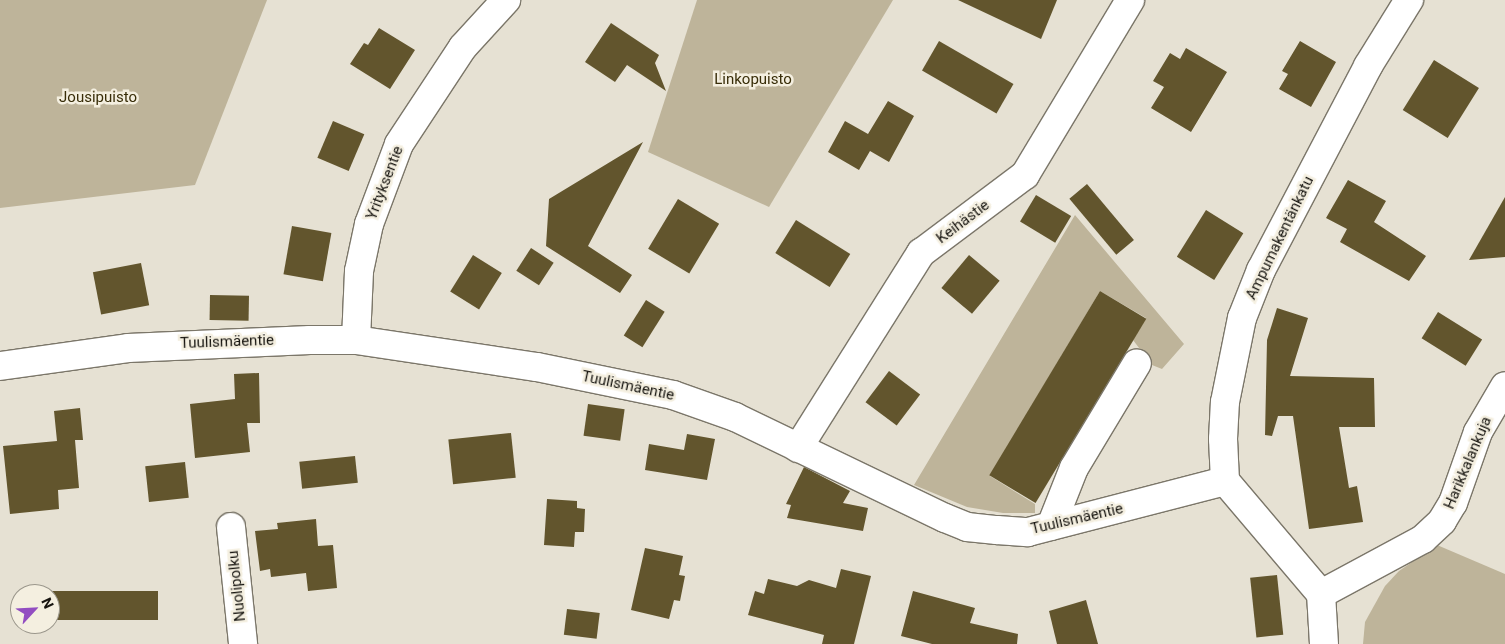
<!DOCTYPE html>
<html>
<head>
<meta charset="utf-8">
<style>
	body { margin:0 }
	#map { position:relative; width:1505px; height:644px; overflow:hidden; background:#e6e1d3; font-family:Roboto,sans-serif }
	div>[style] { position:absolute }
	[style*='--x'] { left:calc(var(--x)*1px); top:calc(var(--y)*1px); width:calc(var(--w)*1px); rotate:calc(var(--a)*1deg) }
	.green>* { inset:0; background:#beb49a }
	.building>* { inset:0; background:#62552d; transform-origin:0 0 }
	.roads { filter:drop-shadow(1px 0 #7b7669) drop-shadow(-1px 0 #7b7669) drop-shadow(0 1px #7b7669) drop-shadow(0 -1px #7b7669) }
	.minor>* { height:28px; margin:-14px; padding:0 14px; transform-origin:14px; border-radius:14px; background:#fff }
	span { translate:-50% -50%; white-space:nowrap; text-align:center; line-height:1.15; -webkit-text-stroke:5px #f4efe0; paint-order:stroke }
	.park-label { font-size:15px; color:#382d08 }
	.street-label { font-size:15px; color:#16140f }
	.north { position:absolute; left:10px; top:584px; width:50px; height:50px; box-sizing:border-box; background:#f4efe0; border:1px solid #9b978c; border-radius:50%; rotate:65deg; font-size:14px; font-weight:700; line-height:20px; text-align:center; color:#16140f }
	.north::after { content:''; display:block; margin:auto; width:18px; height:22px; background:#924dc1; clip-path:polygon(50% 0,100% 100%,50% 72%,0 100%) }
</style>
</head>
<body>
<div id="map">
	<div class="green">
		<i style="clip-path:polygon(267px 0,195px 185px,0 208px,0 0)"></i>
		<i style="clip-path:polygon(697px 0,893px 0,769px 207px,648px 152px)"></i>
		<i style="clip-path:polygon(1075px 215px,1184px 344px,1162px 369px,1152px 365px,1133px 340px,1146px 318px,1100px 291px,990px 476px,1035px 504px,1035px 513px,1003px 513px,967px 507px,914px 485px)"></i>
		<i style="clip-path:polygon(1437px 545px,1505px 574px,1505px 644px,1363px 644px,1365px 622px,1385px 586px,1399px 571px)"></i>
	</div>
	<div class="building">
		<i style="clip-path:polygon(958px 0,1057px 0,1041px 39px)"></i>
		<i style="clip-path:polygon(611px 23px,659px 55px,655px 63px,666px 91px,627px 65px,615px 82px,585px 62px)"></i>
		<i style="clip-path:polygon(379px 28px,415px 50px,390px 89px,350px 64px,364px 43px,368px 45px)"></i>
		<i style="left:939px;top:41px;width:86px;height:34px;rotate:30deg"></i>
		<i style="clip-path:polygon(1300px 41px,1336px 62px,1311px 107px,1279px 89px,1288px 74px,1282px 71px)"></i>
		<i style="clip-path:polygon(1186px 48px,1227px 72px,1191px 132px,1151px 108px,1164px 87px,1153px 81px,1170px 53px,1180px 59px)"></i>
		<i style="left:1434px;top:60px;width:53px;height:59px;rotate:32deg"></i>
		<i style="clip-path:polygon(888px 101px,914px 116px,889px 162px,870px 151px,859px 170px,828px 152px,845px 121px,868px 134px)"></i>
		<i style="left:333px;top:121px;width:34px;height:40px;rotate:23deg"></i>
		<i style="clip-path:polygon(643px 142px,588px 246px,632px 275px,620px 293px,546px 246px,549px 199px)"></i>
		<i style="clip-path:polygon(1348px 180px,1386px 201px,1374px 222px,1426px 256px,1409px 281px,1340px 242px,1347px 229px,1326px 218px)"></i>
		<i style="left:1087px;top:184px;width:73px;height:23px;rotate:50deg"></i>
		<i style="left:1036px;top:195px;width:41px;height:31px;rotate:31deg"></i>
		<i style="clip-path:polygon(1505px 197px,1505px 257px,1469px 260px)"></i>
		<i style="left:678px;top:199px;width:48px;height:58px;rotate:31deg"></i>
		<i style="left:1206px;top:210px;width:44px;height:55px;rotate:32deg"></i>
		<i style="left:796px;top:220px;width:64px;height:39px;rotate:32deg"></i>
		<i style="left:292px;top:226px;width:40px;height:49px;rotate:10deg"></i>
		<i style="left:531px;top:248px;width:27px;height:27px;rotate:33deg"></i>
		<i style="left:473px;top:255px;width:34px;height:43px;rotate:32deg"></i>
		<i style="left:969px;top:255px;width:40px;height:43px;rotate:40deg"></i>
		<i style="left:141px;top:263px;width:43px;height:49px;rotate:79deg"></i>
		<i style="left:1100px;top:291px;width:54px;height:215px;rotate:31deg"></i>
		<i style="left:210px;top:295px;width:39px;height:25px;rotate:1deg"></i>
		<i style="left:646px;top:300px;width:22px;height:42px;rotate:32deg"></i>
		<i style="clip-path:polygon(1277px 308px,1308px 318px,1290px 376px,1374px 378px,1375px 427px,1339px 427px,1349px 488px,1357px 486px,1363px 522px,1309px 529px,1293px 416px,1278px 416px,1272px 436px,1265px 435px,1267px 340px)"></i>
		<i style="left:1438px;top:312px;width:52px;height:31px;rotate:32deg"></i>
		<i style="left:889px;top:371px;width:39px;height:39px;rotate:37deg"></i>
		<i style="clip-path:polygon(259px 373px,260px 423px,247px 423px,250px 452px,195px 458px,190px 404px,235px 399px,234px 374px)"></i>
		<i style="left:588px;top:404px;width:37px;height:32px;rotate:8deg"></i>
		<i style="clip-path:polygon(80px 408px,83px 440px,75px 440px,79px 488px,58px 490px,59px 509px,10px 514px,3px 446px,57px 441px,54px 411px)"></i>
		<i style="left:511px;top:433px;width:45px;height:63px;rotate:84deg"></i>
		<i style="clip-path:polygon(687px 434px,715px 439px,707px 480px,645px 470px,649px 444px,684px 450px)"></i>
		<i style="left:355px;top:456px;width:27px;height:56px;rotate:84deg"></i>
		<i style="left:185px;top:462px;width:36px;height:40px;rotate:84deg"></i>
		<i style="clip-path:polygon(804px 467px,850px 491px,843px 503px,868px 508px,863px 531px,787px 518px,791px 505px,786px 504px)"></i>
		<i style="clip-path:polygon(547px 499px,577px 501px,577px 508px,585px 509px,584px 532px,575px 532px,574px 547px,544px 545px)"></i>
		<i style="clip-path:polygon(316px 519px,318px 546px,333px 545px,337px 588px,308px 591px,306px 573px,271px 577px,270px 569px,260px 571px,255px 531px,278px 529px,277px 523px)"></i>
		<i style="clip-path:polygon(645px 548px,683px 556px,679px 575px,685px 576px,680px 601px,674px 600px,669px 619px,631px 610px)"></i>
		<i style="clip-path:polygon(841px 569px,871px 576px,854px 644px,822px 644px,824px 635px,748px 615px,755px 591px,764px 594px,768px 579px,797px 586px,809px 580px,836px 588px)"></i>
		<i style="left:1277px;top:575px;width:60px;height:27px;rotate:84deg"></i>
		<i style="left:158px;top:591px;width:29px;height:109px;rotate:90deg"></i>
		<i style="clip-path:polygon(913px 591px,975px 608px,970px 623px,1018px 634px,1017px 644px,932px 644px,901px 636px)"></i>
		<i style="clip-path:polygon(1086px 600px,1098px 644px,1057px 644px,1049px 611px)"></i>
		<i style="left:567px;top:609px;width:33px;height:26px;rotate:7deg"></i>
	</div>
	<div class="roads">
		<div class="minor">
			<i style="--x:356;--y:340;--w:69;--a:-87.5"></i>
			<i style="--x:359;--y:271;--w:48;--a:-78"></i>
			<i style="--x:369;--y:224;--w:85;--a:-69.4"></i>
			<i style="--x:399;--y:144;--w:116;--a:-56.6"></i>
			<i style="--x:463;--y:47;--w:64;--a:-47.5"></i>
			<i style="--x:0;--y:366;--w:129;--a:-8"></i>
			<i style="--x:128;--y:348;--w:182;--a:-2.5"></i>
			<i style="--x:310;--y:340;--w:46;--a:0"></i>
			<i style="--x:356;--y:340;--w:183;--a:8.5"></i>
			<i style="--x:537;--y:367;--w:139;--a:11.6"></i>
			<i style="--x:673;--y:395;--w:66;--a:19.5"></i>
			<i style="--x:735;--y:417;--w:233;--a:25.7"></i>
			<i style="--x:945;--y:518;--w:24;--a:22"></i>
			<i style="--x:967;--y:527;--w:30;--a:6"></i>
			<i style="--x:997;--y:530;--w:31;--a:4"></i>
			<i style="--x:1028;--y:532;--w:203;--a:-14.5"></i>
			<i style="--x:798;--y:448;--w:231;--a:-57.8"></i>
			<i style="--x:921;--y:253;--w:130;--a:-36.9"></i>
			<i style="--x:1025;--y:175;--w:204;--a:-59"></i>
			<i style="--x:1051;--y:526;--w:62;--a:-68.4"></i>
			<i style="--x:1074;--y:468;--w:122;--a:-59"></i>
			<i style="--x:231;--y:527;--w:118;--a:84.1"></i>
			<i style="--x:1321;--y:594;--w:116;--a:-28.3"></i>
			<i style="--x:1423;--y:539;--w:26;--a:-43"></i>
			<i style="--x:1442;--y:521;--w:21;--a:-59"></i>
			<i style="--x:1453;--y:503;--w:75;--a:-70.6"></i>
			<i style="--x:1478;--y:432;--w:53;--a:-59.6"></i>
			<i style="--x:1324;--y:644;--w:50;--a:-93.4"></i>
			<i style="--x:1321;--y:594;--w:148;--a:-130.3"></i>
			<i style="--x:1225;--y:481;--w:42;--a:-92.7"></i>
			<i style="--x:1223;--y:439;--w:37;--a:-87"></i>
			<i style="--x:1225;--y:402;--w:86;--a:-78.6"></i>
			<i style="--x:1242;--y:318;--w:52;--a:-68.4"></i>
			<i style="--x:1261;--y:270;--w:230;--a:-62.3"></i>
			<i style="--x:1368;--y:66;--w:78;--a:-58.2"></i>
		</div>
	</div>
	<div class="park-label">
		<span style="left:753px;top:80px">Linkopuisto</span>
		<span style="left:98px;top:98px">Jousipuisto</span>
	</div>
	<div class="street-label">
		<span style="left:385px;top:183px;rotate:-69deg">Yrityksentie</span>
		<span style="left:963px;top:222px;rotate:-37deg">Keihästie</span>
		<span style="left:1280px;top:238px;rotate:-64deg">Ampumakentänkatu</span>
		<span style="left:227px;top:342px;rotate:-2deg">Tuulismäentie</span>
		<span style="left:628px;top:386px;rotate:12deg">Tuulismäentie</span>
		<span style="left:1468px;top:463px;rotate:-67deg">Harikkalankuja</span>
		<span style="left:1077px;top:519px;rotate:-13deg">Tuulismäentie</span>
		<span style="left:237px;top:586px;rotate:-96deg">Nuolipolku</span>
	</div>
	<div class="north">N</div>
</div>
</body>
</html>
